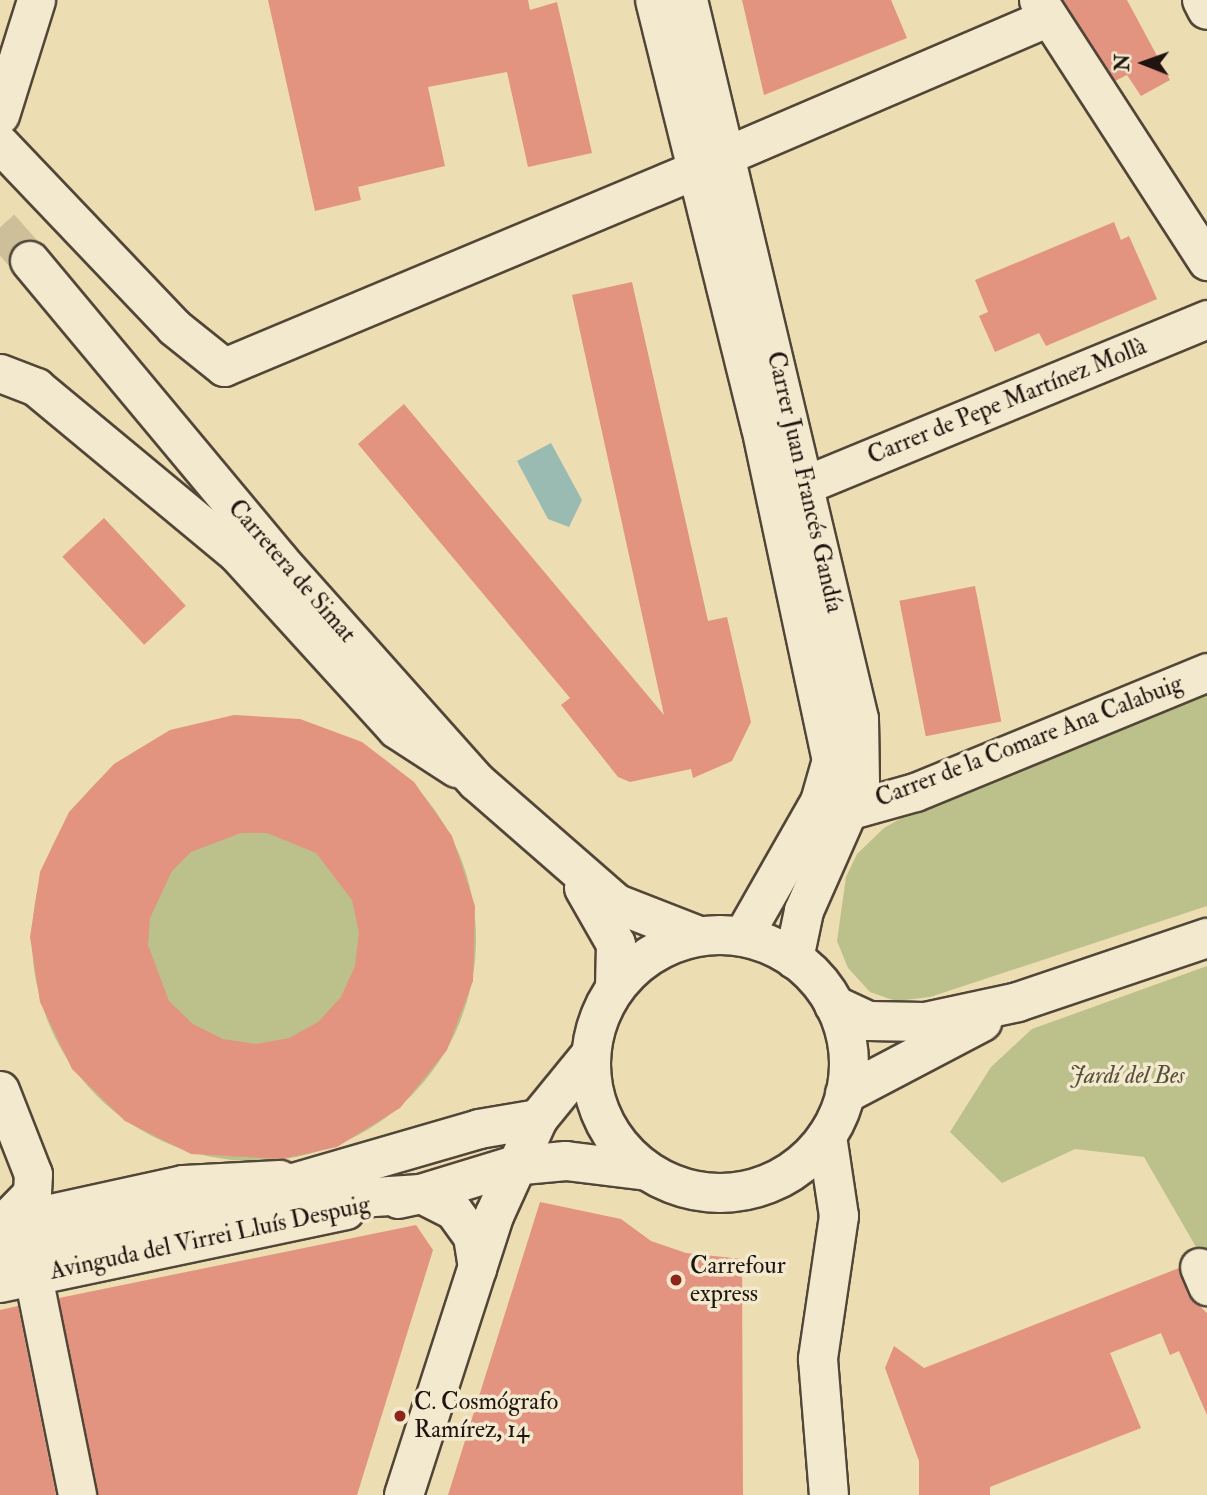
<!DOCTYPE html>
<html>
<head>
<meta charset="utf-8">
<style>
	body { margin:0 }
	#map { position:relative; width:1207px; height:1495px; overflow:hidden; background:#ecddb3; font-family:"IM FELL Double Pica",serif }
	div>[style] { position:absolute }
	[style*='--x'] { left:calc(var(--x)*1px); top:calc(var(--y)*1px); width:calc(var(--w)*1px); rotate:calc(var(--a)*1deg) }
	.green>* { inset:0; background:#bcc08a }
	.round { border-radius:50% }
	.water>* { inset:0; background:#99bbb2 }
	.building>* { inset:0; background:#e29481; transform-origin:0 0 }
	.tertiary-tunnel>* { height:38px; margin-top:-19px; transform-origin:0; background:repeating-linear-gradient(90deg,#cdbf9a 0 38px,transparent 0 57px) }
	.roads { filter:drop-shadow(2px 0 #524638) drop-shadow(-2px 0 #524638) drop-shadow(0 2px #524638) drop-shadow(0 -2px #524638) }
	.minor>* { height:37px; margin:-18.5px; padding:0 18.5px; transform-origin:18.5px; border-radius:18.5px; background:#f3e9ce }
	.tertiary>* { height:38px; margin:-19px; padding:0 19px; transform-origin:19px; border-radius:19px; background:#f3e9ce }
	.secondary>* { height:38px; margin:-19px; padding:0 19px; transform-origin:19px; border-radius:19px; background:#f3e9ce }
	.secondary>.ring { margin:-19px; padding:0; box-sizing:content-box; background:none; border:38px solid #f3e9ce; border-radius:50% }
	.dots>* { width:19px; height:19px; translate:-50% -50%; box-sizing:border-box; border:4px solid #f3e9ce; border-radius:50% }
	span { translate:-50% -50%; white-space:nowrap; text-align:center; line-height:1.15; -webkit-text-stroke:7px #f3e9ce; paint-order:stroke }
	.street-label { font-size:24px; color:#1f140f }
	.park-label { font-size:24px; color:#56503a; font-style:italic }
	.poi-label { font-size:24px; color:#1f140f }
	.left { translate:0 -50%; text-align:left }
	.north { position:absolute; left:1109px; top:28px; width:70px; height:70px; -webkit-text-stroke:5px #f3e9ce; paint-order:stroke; rotate:271deg; font-size:19px; font-weight:700; line-height:28px; text-align:center; color:#1f140f }
	.north::after { content:''; display:block; margin:auto; width:24px; height:32px; background:#1f140f; clip-path:polygon(50% 0,100% 100%,50% 72%,0 100%) }
</style>
</head>
<body>
<div id="map">
	<div class="green">
		<i style="clip-path:polygon(1207px 693px,1207px 906px,930px 997px,896px 1001px,870px 992px,848px 968px,837px 941px,846px 877px,857px 854px,884px 828px,922px 806px)"></i>
		<i class="round" style="left:32px;top:717px;width:444px;height:444px"></i>
		<i style="clip-path:polygon(1207px 966px,1207px 1266px,1144px 1157px,1075px 1149px,1002px 1183px,950px 1132px,991px 1067px,1032px 1029px)"></i>
	</div>
	<div class="water">
		<i style="clip-path:polygon(551px 443px,582px 500px,569px 527px,548px 519px,517px 461px)"></i>
	</div>
	<div class="building">
		<i style="clip-path:polygon(268px 0,528px 0,530px 10px,557px 2px,592px 153px,528px 167px,507px 72px,428px 87px,445px 166px,358px 187px,361px 200px,315px 211px)"></i>
		<i style="clip-path:polygon(742px 0,891px 0,907px 38px,764px 95px)"></i>
		<i style="clip-path:polygon(1063px 0,1127px 0,1170px 80px,1141px 96px,1127px 75px,1115px 81px)"></i>
		<i style="clip-path:polygon(1114px 222px,1121px 240px,1129px 236px,1157px 299px,1046px 346px,1039px 333px,995px 352px,979px 316px,988px 312px,975px 280px)"></i>
		<i style="clip-path:polygon(632px 282px,708px 621px,727px 617px,751px 722px,732px 761px,693px 778px,691px 769px,630px 782px,618px 777px,561px 705px,570px 698px,358px 444px,404px 404px,664px 715px,572px 295px)"></i>
		<i style="left:104px;top:518px;width:120px;height:57px;rotate:47deg"></i>
		<i style="left:975px;top:586px;width:138px;height:77px;rotate:79deg"></i>
		<i style="clip-path:polygon(evenodd,234px 715px,300px 719px,362px 742px,414px 782px,452px 836px,475px 906px,473px 981px,447px 1050px,400px 1108px,337px 1147px,282px 1159px,191px 1154px,125px 1121px,72px 1069px,40px 1002px,30px 937px,40px 872px,69px 812px,114px 764px,170px 730px,234px 715px,241px 833px,267px 833px,316px 853px,352px 900px,359px 933px,355px 966px,341px 997px,318px 1022px,289px 1038px,256px 1044px,223px 1039px,193px 1024px,169px 1001px,148px 945px,150px 918px,172px 871px,191px 852px,241px 833px)"></i>
		<i style="clip-path:polygon(540px 1202px,621px 1219px,651px 1241px,686px 1253px,742px 1259px,743px 1495px,448px 1495px)"></i>
		<i style="clip-path:polygon(416px 1225px,433px 1250px,357px 1495px,97px 1495px,59px 1298px)"></i>
		<i style="clip-path:polygon(1179px 1268px,1188px 1295px,1207px 1313px,1207px 1415px,1179px 1351px,1170px 1355px,1161px 1333px,1110px 1353px,1141px 1428px,990px 1487px,990px 1495px,919px 1495px,919px 1461px,885px 1368px,894px 1346px,924px 1368px)"></i>
		<i style="clip-path:polygon(18px 1306px,56px 1495px,0 1495px,0 1310px)"></i>
	</div>
	<div class="tertiary-tunnel">
		<i style="--x:0;--y:227;--w:45;--a:48.6"></i>
	</div>
	<div class="roads">
		<div class="minor">
			<i style="--x:1038;--y:0;--w:311;--a:57.1"></i>
			<i style="--x:0;--y:115;--w:121;--a:-72.6"></i>
			<i style="--x:0;--y:144;--w:253;--a:46.4"></i>
			<i style="--x:174;--y:327;--w:64;--a:38.7"></i>
			<i style="--x:224;--y:367;--w:513;--a:-22.71"></i>
			<i style="--x:727;--y:155;--w:348;--a:-23.2"></i>
			<i style="--x:0;--y:373;--w:39;--a:21"></i>
			<i style="--x:36;--y:387;--w:261;--a:39.7"></i>
			<i style="--x:237;--y:554;--w:236;--a:47.7"></i>
			<i style="--x:396;--y:729;--w:72;--a:33"></i>
			<i style="--x:807;--y:484;--w:433;--a:-22.4"></i>
			<i style="--x:851;--y:810;--w:66;--a:-15.7"></i>
			<i style="--x:915;--y:792;--w:316;--a:-22.3"></i>
			<i style="--x:0;--y:1090;--w:90;--a:68.6"></i>
			<i style="--x:33;--y:1174;--w:19;--a:93"></i>
			<i style="--x:32;--y:1193;--w:42;--a:134"></i>
			<i style="--x:398;--y:1199;--w:24;--a:-12"></i>
			<i style="--x:421;--y:1194;--w:36;--a:27"></i>
			<i style="--x:453;--y:1210;--w:32;--a:54"></i>
			<i style="--x:472;--y:1236;--w:33;--a:81"></i>
			<i style="--x:0;--y:1224;--w:187;--a:-12.3"></i>
			<i style="--x:183;--y:1184;--w:97;--a:-3"></i>
			<i style="--x:1199;--y:1267;--w:21;--a:67"></i>
			<i style="--x:33;--y:1276;--w:223;--a:78.6"></i>
			<i style="--x:0;--y:1283;--w:353;--a:-11.9"></i>
		</div>
		<div class="tertiary">
			<i style="--x:1202;--y:0;--w:11;--a:63"></i>
			<i style="--x:30;--y:261;--w:389;--a:50.2"></i>
			<i style="--x:279;--y:560;--w:297;--a:48.3"></i>
			<i style="--x:477;--y:782;--w:186;--a:41.1"></i>
			<i style="--x:617;--y:904;--w:88;--a:21.3"></i>
			<i style="--x:584;--y:888;--w:64;--a:60.3"></i>
			<i style="--x:616;--y:944;--w:44;--a:91.3"></i>
			<i style="--x:827;--y:1136;--w:81;--a:81.5"></i>
			<i style="--x:839;--y:1216;--w:145;--a:98.4"></i>
			<i style="--x:818;--y:1359;--w:136;--a:85.4"></i>
			<i style="--x:404;--y:1495;--w:295;--a:-72.1"></i>
			<i style="--x:495;--y:1214;--w:104;--a:-65.6"></i>
		</div>
		<div class="secondary">
			<i style="--x:655;--y:0;--w:440;--a:76.1"></i>
			<i style="--x:761;--y:427;--w:340;--a:78"></i>
			<i style="--x:832;--y:760;--w:44;--a:105.9"></i>
			<i style="--x:820;--y:802;--w:155;--a:119.7"></i>
			<i style="--x:688;--y:0;--w:739;--a:76.62"></i>
			<i style="--x:859;--y:719;--w:65;--a:89.1"></i>
			<i style="--x:860;--y:784;--w:139;--a:113.8"></i>
			<i style="--x:804;--y:911;--w:49;--a:101.8"></i>
			<i class="ring" style="left:591px;top:935px;width:220px;height:220px"></i>
			<i style="--x:834;--y:1005;--w:38;--a:25"></i>
			<i style="--x:868;--y:1021;--w:57;--a:1"></i>
			<i style="--x:925;--y:1022;--w:95;--a:-12.1"></i>
			<i style="--x:1018;--y:1002;--w:200;--a:-18.7"></i>
			<i style="--x:845;--y:1094;--w:155;--a:-27.7"></i>
			<i style="--x:297;--y:1202;--w:124;--a:-3.7"></i>
			<i style="--x:421;--y:1194;--w:95;--a:-17.1"></i>
			<i style="--x:512;--y:1166;--w:54;--a:-5.3"></i>
			<i style="--x:566;--y:1161;--w:82;--a:7"></i>
			<i style="--x:0;--y:1251;--w:216;--a:-11.8"></i>
			<i style="--x:211;--y:1207;--w:279;--a:-16.2"></i>
			<i style="--x:479;--y:1129;--w:60;--a:-9.6"></i>
			<i style="--x:538;--y:1119;--w:84;--a:-50.8"></i>
		</div>
	</div>
	<div class="dots">
		<i style="left:676px;top:1280px;background:#8f2418"></i>
		<i style="left:400px;top:1416px;background:#8f2418"></i>
	</div>
	<div class="street-label">
		<span style="left:1007px;top:401px;rotate:-22deg">Carrer de Pepe Martínez Mollà</span>
		<span style="left:805px;top:482px;rotate:77deg">Carrer Juan Francés Gandía</span>
		<span style="left:292px;top:571px;rotate:49deg">Carretera de Simat</span>
		<span style="left:1029px;top:741px;rotate:-21deg">Carrer de la Comare Ana Calabuig</span>
		<span style="left:210px;top:1238px;rotate:-12deg">Avinguda del Virrei Lluís Despuig</span>
	</div>
	<div class="park-label">
		<span style="left:1127px;top:1076px">Jardí del Bes</span>
	</div>
	<div class="poi-label">
		<span class="left" style="left:690px;top:1280px">Carrefour<br>express</span>
		<span class="left" style="left:414px;top:1416px">C. Cosmógrafo<br>Ramírez, 14</span>
	</div>
	<div class="north">N</div>
</div>
</body>
</html>
